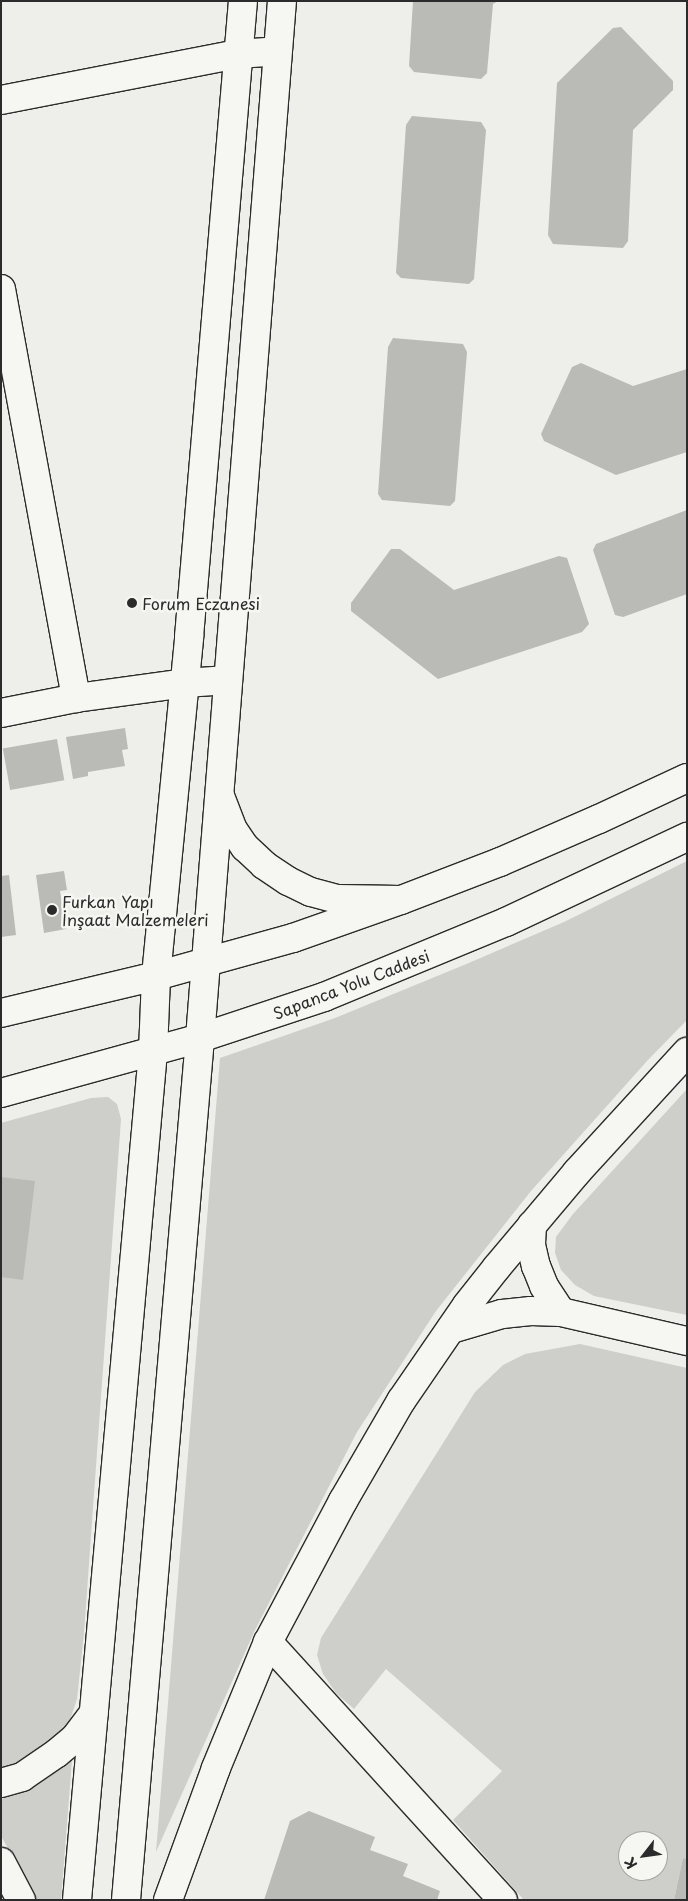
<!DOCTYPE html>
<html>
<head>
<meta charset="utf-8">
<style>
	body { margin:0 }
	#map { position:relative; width:688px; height:1901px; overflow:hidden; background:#eeeeea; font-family:"Playpen Sans",sans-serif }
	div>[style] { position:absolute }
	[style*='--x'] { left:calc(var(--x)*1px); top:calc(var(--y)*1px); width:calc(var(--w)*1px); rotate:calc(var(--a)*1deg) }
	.green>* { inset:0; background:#cececa }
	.building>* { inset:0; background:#babab7; transform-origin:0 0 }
	.roads { filter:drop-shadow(1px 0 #2b2b2b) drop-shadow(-1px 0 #2b2b2b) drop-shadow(0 1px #2b2b2b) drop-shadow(0 -1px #2b2b2b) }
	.minor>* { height:28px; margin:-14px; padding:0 14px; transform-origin:14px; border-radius:14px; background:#f6f6f2 }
	.tertiary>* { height:28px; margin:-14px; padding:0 14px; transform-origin:14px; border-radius:14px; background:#f6f6f2 }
	.trunk>* { height:28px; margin:-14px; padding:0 14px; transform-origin:14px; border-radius:14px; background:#f6f6f2 }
	.dots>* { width:14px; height:14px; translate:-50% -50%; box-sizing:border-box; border:2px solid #f6f6f2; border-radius:50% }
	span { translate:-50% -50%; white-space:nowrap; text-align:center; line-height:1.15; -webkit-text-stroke:5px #f6f6f2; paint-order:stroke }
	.poi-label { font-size:16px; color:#2b2b2b }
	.left { translate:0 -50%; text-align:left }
	.street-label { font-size:16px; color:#2b2b2b }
	.frame { position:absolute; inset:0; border:2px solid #2b2b2b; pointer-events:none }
	.north { position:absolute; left:618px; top:1831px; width:50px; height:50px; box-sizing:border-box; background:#f6f6f2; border:1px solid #a5a5a2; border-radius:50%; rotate:240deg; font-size:14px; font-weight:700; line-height:20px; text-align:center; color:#2b2b2b }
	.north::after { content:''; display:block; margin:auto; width:18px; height:22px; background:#2b2b2b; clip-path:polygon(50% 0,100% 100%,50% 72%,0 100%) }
</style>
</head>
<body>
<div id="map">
	<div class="green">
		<i style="clip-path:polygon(687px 861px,687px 1020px,647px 1061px,531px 1191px,436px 1311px,357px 1432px,255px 1630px,156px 1852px,220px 1058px,335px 1018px,464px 965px,564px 922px)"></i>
		<i style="clip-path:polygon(687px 1089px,687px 1315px,594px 1296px,575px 1285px,561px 1270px,555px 1253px,556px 1237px,573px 1214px)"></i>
		<i style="clip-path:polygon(108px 1097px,117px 1104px,121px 1119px,84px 1633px,77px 1699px,69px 1723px,47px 1747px,23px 1761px,1px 1768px,1px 1123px,91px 1098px)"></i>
		<i style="clip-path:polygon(evenodd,580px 1344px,687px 1368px,687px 1859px,683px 1858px,674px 1900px,524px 1900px,453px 1820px,502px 1771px,386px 1669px,354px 1709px,336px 1693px,323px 1674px,317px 1655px,321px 1638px,475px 1392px,503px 1365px,525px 1354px,580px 1344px,628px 1841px,658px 1841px,658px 1871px,628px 1871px,628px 1841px)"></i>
		<i style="clip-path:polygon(72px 1760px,61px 1900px,37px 1900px,1px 1836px,1px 1799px,15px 1795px,41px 1782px)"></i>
	</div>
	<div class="building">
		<i style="clip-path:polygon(413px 1px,498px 1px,493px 4px,487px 73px,481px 79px,414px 72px,409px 66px)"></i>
		<i style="clip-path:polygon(621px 27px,673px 81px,673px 90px,633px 130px,628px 241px,623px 248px,553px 244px,548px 235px,557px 83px,613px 28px)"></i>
		<i style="clip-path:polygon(412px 116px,481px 122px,486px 130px,474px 279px,469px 284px,401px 278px,396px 273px,406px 125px)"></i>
		<i style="clip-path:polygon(393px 338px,463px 344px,467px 352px,455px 501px,450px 506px,382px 500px,378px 494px,388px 347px)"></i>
		<i style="clip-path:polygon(581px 363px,633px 386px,687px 369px,687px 452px,616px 475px,544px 441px,541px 434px,572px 367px)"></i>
		<i style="clip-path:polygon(687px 510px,687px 594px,623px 617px,615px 615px,593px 550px,596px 544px)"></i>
		<i style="clip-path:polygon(391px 549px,400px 549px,454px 590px,559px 556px,567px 558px,589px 624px,582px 632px,438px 679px,351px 611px,351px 603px)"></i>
		<i style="clip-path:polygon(125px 728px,128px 749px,122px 750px,125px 766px,88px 772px,88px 776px,73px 779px,66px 737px)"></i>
		<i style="left:57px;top:739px;width:42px;height:55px;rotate:80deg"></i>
		<i style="clip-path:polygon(64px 871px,67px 890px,60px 891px,66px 929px,44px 933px,36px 875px)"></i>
		<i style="clip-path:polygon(9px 875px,16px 935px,1px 937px,1px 876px)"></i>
		<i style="clip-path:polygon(1px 1177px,35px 1181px,23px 1280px,1px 1277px)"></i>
		<i style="clip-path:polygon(309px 1811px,375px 1837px,370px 1850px,408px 1864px,403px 1876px,440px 1891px,437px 1900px,264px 1900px,290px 1821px)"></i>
		<i style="clip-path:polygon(683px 1858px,687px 1859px,687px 1900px,674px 1900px)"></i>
	</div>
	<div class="roads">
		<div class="minor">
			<i style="--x:1;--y:100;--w:241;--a:-11"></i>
			<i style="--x:238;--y:54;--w:39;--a:-4"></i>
			<i style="--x:1;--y:289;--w:416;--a:79.6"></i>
			<i style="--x:1;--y:713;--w:76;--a:-11.3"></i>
			<i style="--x:76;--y:698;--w:110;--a:-7.8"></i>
			<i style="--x:185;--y:683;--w:43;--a:-4"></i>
			<i style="--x:561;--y:1312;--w:129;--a:13"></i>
			<i style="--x:268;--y:1642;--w:349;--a:47.7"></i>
		</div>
		<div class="tertiary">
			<i style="--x:220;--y:796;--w:34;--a:69"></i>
			<i style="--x:232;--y:828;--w:23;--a:56"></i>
			<i style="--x:245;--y:847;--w:26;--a:43"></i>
			<i style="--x:264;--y:865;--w:29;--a:34"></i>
			<i style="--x:288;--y:881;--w:25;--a:26"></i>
			<i style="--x:311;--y:892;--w:28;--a:15"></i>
			<i style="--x:338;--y:899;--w:62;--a:0.9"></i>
			<i style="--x:532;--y:1225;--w:20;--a:93"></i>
			<i style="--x:531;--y:1245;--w:22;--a:77"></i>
			<i style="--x:536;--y:1266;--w:22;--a:68"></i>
			<i style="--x:544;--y:1286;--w:31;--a:57"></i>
			<i style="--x:451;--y:1329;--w:53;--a:-16.4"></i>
			<i style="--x:502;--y:1314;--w:29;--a:-6"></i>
			<i style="--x:531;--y:1311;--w:30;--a:2"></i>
			<i style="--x:1;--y:1783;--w:22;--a:-16"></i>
			<i style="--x:22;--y:1777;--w:42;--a:-34.4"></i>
			<i style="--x:57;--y:1753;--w:23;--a:-40"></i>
			<i style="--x:75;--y:1738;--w:31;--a:-53"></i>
			<i style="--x:1;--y:1862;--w:43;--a:62.2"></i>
			<i style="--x:77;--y:1900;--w:851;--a:-84.88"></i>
			<i style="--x:153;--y:1052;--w:76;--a:-87.7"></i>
			<i style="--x:156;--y:976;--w:341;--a:-84.4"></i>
			<i style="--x:189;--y:637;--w:638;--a:-85.15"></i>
			<i style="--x:126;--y:1900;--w:865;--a:-85.09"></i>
			<i style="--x:200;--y:1038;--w:1040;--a:-85.48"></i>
			<i style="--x:168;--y:1900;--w:140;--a:-70"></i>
			<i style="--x:216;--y:1768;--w:136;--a:-67.6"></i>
			<i style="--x:268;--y:1642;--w:160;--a:-62"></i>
			<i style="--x:343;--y:1501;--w:116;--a:-59.9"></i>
			<i style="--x:401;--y:1401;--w:116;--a:-55.5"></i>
			<i style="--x:467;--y:1305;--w:48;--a:-51.7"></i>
			<i style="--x:497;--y:1267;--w:124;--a:-49.9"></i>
			<i style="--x:577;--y:1172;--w:163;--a:-47.5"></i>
		</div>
		<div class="trunk">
			<i style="--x:1;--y:1013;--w:159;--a:-13.4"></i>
			<i style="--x:156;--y:976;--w:142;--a:-15.5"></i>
			<i style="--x:293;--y:938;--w:114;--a:-19.4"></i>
			<i style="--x:401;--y:900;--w:106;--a:-21"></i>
			<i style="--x:500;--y:862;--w:108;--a:-23.5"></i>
			<i style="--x:599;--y:819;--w:97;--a:-25"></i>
			<i style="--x:1;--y:1093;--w:206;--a:-15.4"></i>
			<i style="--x:200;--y:1038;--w:131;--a:-18.3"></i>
			<i style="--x:324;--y:997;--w:197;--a:-22.4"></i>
			<i style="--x:506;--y:922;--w:200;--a:-25.2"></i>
		</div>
	</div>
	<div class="dots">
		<i style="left:132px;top:603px;background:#2b2b2b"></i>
		<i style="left:52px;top:910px;background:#2b2b2b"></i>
	</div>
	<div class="poi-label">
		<span class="left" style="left:142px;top:603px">Forum Eczanesi</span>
		<span class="left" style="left:62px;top:910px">Furkan Yapı<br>İnşaat Malzemeleri</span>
	</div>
	<div class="street-label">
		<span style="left:351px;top:984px;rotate:-21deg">Sapanca Yolu Caddesi</span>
	</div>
	<div class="frame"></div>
	<div class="north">K</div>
</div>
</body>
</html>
